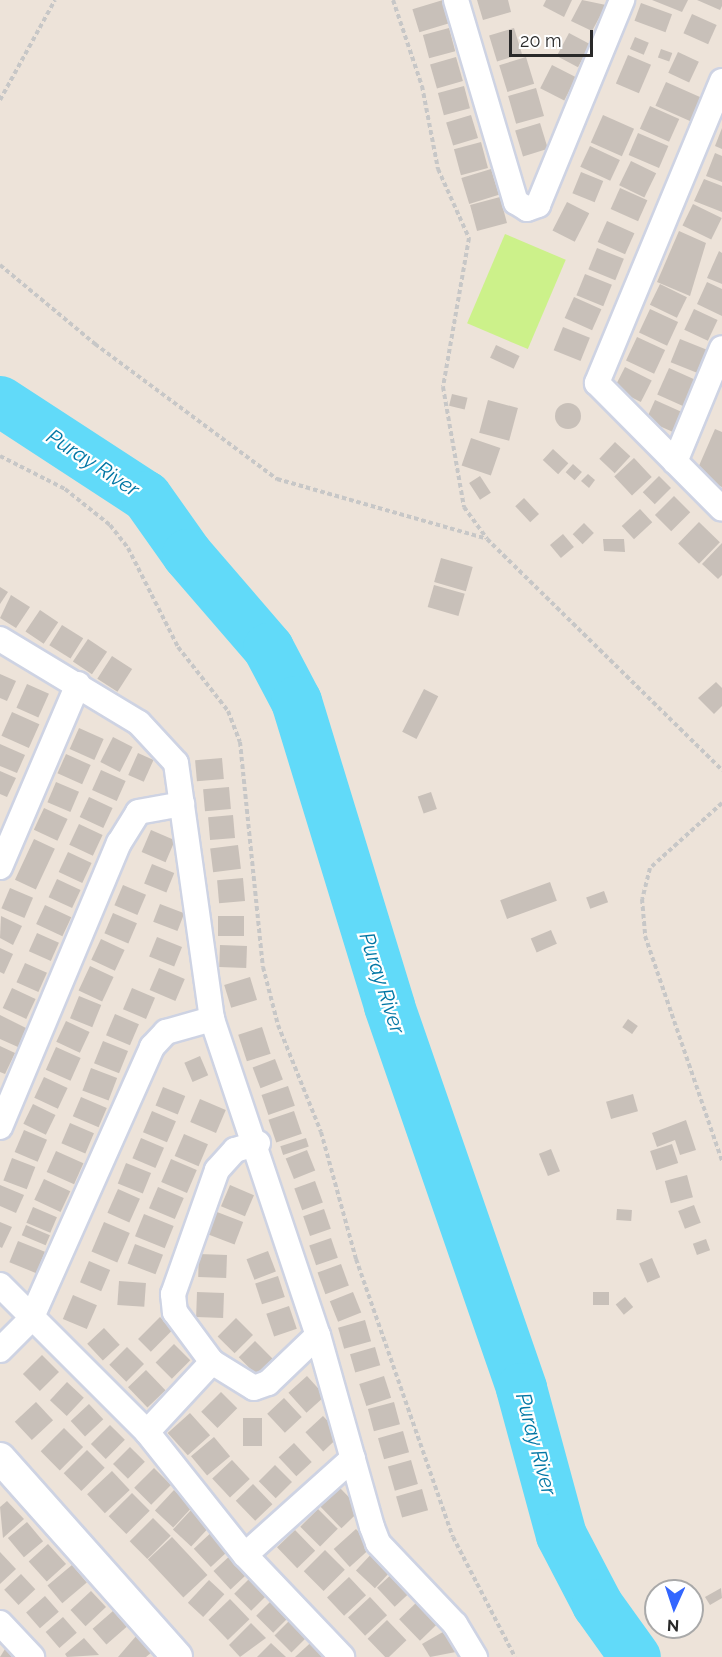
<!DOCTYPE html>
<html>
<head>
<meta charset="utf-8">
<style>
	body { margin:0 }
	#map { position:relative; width:722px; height:1657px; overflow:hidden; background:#ede3d9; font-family:Raleway,sans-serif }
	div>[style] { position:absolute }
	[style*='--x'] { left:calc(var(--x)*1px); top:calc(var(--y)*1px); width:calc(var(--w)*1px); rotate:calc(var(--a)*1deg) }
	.pitch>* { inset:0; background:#ccf18a; transform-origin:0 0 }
	.river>* { height:51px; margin:-25.5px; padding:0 25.5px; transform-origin:25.5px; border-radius:25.5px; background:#61daf9 }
	.building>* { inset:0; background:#c8c0b9; transform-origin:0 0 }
	.round { border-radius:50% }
	.path>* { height:4px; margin-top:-2px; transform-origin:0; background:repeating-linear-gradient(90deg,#c7c7c7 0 4.5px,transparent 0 7.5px) }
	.roads { filter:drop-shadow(2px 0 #ced3e3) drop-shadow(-2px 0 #ced3e3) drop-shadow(0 2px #ced3e3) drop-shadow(0 -2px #ced3e3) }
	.minor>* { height:24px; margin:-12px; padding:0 12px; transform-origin:12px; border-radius:12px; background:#fff }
	.tertiary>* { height:30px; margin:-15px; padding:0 15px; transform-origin:15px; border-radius:15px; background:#fff }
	span { translate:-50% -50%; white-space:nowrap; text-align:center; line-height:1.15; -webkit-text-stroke:4.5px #fff; paint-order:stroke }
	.water-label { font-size:21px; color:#0176a4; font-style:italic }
	.north { position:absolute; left:644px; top:1579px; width:60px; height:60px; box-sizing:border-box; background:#fff; border:2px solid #a9a9a9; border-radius:50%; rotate:183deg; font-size:16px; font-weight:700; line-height:24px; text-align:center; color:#292929 }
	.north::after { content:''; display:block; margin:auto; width:21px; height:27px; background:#36f; clip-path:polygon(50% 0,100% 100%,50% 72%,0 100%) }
	.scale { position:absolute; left:509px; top:30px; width:84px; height:27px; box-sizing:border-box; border:3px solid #292929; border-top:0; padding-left:8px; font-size:18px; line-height:21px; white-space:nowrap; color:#292929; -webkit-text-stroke:4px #fff; paint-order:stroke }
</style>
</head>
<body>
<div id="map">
	<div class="pitch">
		<i style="left:505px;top:234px;width:66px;height:97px;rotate:23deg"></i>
	</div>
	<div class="river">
		<i style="--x:0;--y:401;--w:174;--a:33.1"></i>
		<i style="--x:146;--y:496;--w:71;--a:54.7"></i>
		<i style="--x:187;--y:554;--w:124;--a:49.2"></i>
		<i style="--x:268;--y:648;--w:60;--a:62.2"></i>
		<i style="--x:296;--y:701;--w:319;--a:73"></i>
		<i style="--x:389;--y:1006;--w:404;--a:70.9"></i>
		<i style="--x:521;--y:1388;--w:152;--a:74.8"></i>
		<i style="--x:561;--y:1535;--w:78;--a:62.4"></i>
		<i style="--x:597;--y:1604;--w:65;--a:54.4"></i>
	</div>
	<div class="building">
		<i style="left:443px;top:0;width:24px;height:32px;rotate:73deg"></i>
		<i style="clip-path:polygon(477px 0,508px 0,511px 12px,483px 20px)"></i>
		<i style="clip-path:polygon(546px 0,572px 0,564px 17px,543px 6px)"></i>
		<i style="clip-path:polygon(582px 0,606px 5px,592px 31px,571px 21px)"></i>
		<i style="clip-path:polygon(652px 0,688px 0,682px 12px)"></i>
		<i style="clip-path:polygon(697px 0,722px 0,722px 6px,720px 10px)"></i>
		<i style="left:641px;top:3px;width:33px;height:19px;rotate:20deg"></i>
		<i style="left:692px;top:14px;width:27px;height:21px;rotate:24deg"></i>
		<i style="left:449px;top:28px;width:24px;height:27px;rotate:75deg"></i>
		<i style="left:514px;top:28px;width:27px;height:26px;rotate:73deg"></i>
		<i style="left:569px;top:33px;width:24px;height:26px;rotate:28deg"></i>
		<i style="left:635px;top:37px;width:15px;height:13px;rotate:23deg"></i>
		<i style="left:661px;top:49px;width:12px;height:9px;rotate:20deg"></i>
		<i style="left:678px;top:52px;width:23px;height:23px;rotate:25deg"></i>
		<i style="left:628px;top:55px;width:25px;height:31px;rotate:23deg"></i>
		<i style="left:456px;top:57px;width:25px;height:27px;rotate:74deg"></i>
		<i style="left:526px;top:57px;width:28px;height:28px;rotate:73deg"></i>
		<i style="left:552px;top:65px;width:27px;height:26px;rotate:27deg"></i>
		<i style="left:666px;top:82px;width:39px;height:26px;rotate:24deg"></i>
		<i style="left:464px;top:86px;width:23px;height:27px;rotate:75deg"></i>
		<i style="left:536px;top:88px;width:29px;height:29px;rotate:74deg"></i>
		<i style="left:650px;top:106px;width:32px;height:25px;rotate:24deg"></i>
		<i style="left:471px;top:115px;width:24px;height:26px;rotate:73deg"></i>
		<i style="left:603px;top:115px;width:34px;height:30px;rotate:24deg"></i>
		<i style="left:540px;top:123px;width:27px;height:26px;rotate:73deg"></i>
		<i style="clip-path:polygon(722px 128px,722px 149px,715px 146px)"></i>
		<i style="left:638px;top:133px;width:33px;height:24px;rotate:23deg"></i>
		<i style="left:481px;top:142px;width:27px;height:28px;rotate:75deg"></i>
		<i style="left:590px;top:146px;width:33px;height:23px;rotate:25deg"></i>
		<i style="clip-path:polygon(715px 153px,722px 156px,722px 182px,706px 176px)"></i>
		<i style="left:631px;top:161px;width:28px;height:27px;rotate:26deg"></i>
		<i style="left:491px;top:169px;width:27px;height:31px;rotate:73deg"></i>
		<i style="left:581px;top:172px;width:24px;height:23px;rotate:22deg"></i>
		<i style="clip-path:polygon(704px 179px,722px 186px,722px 212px,694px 201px)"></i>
		<i style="left:620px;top:188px;width:30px;height:23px;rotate:24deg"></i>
		<i style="left:500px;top:197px;width:27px;height:31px;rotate:75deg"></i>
		<i style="left:567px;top:202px;width:25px;height:32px;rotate:27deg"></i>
		<i style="left:693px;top:204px;width:32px;height:24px;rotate:26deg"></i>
		<i style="left:607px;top:221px;width:30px;height:23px;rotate:24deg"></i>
		<i style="clip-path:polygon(679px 231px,706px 243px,690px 296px,657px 282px)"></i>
		<i style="left:597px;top:248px;width:29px;height:23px;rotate:22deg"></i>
		<i style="clip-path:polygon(719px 251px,722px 253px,722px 284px,707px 278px)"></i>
		<i style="left:585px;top:274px;width:29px;height:23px;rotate:22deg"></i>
		<i style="clip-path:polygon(707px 282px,722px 289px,722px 316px,697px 304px)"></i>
		<i style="left:660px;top:284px;width:30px;height:23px;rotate:26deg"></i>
		<i style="left:574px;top:297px;width:30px;height:23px;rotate:24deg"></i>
		<i style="left:650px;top:309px;width:31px;height:26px;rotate:25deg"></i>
		<i style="left:694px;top:309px;width:26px;height:23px;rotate:25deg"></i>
		<i style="left:563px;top:327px;width:29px;height:25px;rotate:22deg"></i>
		<i style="left:637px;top:337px;width:31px;height:26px;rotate:25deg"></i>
		<i style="left:680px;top:339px;width:29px;height:25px;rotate:22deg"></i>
		<i style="left:496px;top:345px;width:26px;height:14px;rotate:25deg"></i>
		<i style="left:625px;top:367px;width:30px;height:24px;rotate:27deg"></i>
		<i style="left:669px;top:368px;width:30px;height:29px;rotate:24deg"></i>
		<i style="left:452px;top:394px;width:16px;height:12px;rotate:14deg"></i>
		<i style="left:488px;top:400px;width:31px;height:34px;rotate:15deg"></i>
		<i style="left:655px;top:400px;width:30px;height:22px;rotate:24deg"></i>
		<i class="round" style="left:555px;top:403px;width:26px;height:26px"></i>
		<i style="clip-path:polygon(715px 429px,722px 432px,722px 487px,695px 475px)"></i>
		<i style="left:471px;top:438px;width:31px;height:29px;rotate:19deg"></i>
		<i style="left:615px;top:442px;width:21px;height:23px;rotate:43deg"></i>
		<i style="left:553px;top:449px;width:21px;height:15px;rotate:43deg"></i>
		<i style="left:634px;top:458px;width:26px;height:27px;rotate:47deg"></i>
		<i style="left:573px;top:464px;width:12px;height:11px;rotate:42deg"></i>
		<i style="clip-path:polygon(588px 474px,595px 480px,589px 488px,581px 481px)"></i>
		<i style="left:480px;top:476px;width:20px;height:13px;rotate:57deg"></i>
		<i style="left:659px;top:476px;width:17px;height:23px;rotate:45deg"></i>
		<i style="left:674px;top:496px;width:23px;height:27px;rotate:45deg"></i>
		<i style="left:524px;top:498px;width:22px;height:12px;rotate:47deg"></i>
		<i style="left:640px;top:509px;width:18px;height:25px;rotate:47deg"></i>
		<i style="left:699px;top:522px;width:29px;height:30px;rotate:44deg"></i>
		<i style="left:584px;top:523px;width:14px;height:16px;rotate:45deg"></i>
		<i style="left:563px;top:534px;width:17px;height:17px;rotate:50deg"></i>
		<i style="clip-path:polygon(603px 539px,624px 539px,625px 552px,604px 551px)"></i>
		<i style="clip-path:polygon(722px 543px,722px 575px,718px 579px,702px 564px)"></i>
		<i style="left:441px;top:558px;width:33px;height:25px;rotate:16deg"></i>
		<i style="left:434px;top:585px;width:32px;height:23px;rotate:16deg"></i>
		<i style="clip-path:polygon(0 587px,8px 592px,0 604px)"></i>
		<i style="clip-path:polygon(11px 595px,30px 607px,16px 628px,0 618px)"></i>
		<i style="left:40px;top:610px;width:22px;height:26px;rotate:34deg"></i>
		<i style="left:62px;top:625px;width:25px;height:24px;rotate:32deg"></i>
		<i style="left:88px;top:639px;width:23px;height:27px;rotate:34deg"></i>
		<i style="left:112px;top:656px;width:24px;height:27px;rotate:33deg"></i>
		<i style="clip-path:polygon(0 674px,16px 681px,7px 701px,0 698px)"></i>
		<i style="clip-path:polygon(716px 682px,722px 688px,722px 706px,714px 714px,698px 698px)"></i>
		<i style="left:27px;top:684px;width:24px;height:26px;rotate:24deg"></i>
		<i style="left:424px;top:689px;width:16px;height:48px;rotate:27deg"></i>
		<i style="left:12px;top:712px;width:30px;height:26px;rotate:24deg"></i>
		<i style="left:79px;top:728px;width:27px;height:23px;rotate:24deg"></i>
		<i style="left:113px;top:737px;width:22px;height:28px;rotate:27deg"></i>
		<i style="clip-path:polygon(0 744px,25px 755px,17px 773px,0 766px)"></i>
		<i style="left:138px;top:753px;width:17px;height:24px;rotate:24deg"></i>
		<i style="left:66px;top:754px;width:27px;height:21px;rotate:24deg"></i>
		<i style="left:222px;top:758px;width:21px;height:27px;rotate:85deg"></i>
		<i style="left:101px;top:770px;width:27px;height:22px;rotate:24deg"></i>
		<i style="clip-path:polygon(0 771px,16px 778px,7px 797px,0 794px)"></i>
		<i style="left:56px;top:782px;width:25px;height:22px;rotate:23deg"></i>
		<i style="left:229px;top:787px;width:22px;height:26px;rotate:85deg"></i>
		<i style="left:431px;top:792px;width:18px;height:14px;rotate:71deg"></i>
		<i style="left:89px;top:797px;width:26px;height:22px;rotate:25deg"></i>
		<i style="left:44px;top:808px;width:26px;height:24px;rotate:25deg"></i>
		<i style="left:233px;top:815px;width:23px;height:25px;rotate:85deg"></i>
		<i style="left:79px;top:824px;width:26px;height:23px;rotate:25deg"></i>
		<i style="left:151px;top:830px;width:26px;height:24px;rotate:23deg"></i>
		<i style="left:34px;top:839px;width:23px;height:45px;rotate:25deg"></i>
		<i style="left:238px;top:845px;width:24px;height:28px;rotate:83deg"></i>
		<i style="left:68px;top:852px;width:26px;height:22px;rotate:25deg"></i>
		<i style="left:152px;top:864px;width:24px;height:21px;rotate:22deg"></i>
		<i style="left:243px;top:878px;width:23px;height:26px;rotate:85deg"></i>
		<i style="left:57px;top:879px;width:26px;height:20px;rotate:25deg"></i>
		<i style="left:550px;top:882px;width:20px;height:53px;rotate:70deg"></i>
		<i style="left:123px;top:885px;width:25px;height:22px;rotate:23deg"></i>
		<i style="left:10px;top:888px;width:25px;height:22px;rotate:23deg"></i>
		<i style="left:604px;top:891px;width:12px;height:19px;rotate:70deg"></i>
		<i style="left:160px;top:904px;width:26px;height:19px;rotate:21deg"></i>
		<i style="left:45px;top:905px;width:29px;height:21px;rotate:25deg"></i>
		<i style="left:113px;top:913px;width:26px;height:22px;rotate:23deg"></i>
		<i style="clip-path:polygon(1px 916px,22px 926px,13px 945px,0 938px)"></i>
		<i style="left:244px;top:916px;width:20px;height:26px;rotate:90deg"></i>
		<i style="left:551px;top:930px;width:15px;height:22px;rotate:67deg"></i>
		<i style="left:37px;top:933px;width:24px;height:20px;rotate:24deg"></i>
		<i style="left:157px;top:937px;width:27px;height:21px;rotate:22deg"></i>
		<i style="left:101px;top:939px;width:26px;height:23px;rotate:25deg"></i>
		<i style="left:220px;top:945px;width:27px;height:22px;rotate:2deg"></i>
		<i style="clip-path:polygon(0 948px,13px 954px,4px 974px,0 972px)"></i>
		<i style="left:25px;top:963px;width:24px;height:21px;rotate:24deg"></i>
		<i style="left:90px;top:966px;width:26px;height:27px;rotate:25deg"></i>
		<i style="left:159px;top:968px;width:28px;height:24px;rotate:23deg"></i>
		<i style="left:250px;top:977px;width:24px;height:27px;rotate:73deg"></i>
		<i style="left:12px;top:988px;width:26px;height:22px;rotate:25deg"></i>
		<i style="left:132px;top:988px;width:25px;height:23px;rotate:23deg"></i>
		<i style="left:79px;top:996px;width:24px;height:24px;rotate:22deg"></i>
		<i style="left:115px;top:1014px;width:26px;height:23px;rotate:23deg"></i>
		<i style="clip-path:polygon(0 1015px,26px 1028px,18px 1047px,0 1039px)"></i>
		<i style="left:628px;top:1019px;width:12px;height:10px;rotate:35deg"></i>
		<i style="left:66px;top:1021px;width:26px;height:23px;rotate:25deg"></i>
		<i style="left:262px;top:1027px;width:28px;height:25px;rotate:72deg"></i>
		<i style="left:103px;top:1041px;width:27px;height:24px;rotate:22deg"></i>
		<i style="clip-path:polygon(0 1046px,15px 1053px,5px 1074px,0 1072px)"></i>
		<i style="left:56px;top:1047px;width:27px;height:25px;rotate:24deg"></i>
		<i style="left:200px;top:1056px;width:21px;height:17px;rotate:67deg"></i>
		<i style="left:275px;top:1059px;width:22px;height:24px;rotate:69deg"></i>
		<i style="left:91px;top:1068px;width:28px;height:24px;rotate:21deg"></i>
		<i style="left:44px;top:1077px;width:26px;height:23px;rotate:25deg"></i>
		<i style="left:288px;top:1086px;width:21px;height:28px;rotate:71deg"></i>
		<i style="left:163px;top:1087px;width:24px;height:20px;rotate:22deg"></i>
		<i style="left:633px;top:1094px;width:18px;height:28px;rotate:74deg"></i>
		<i style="left:81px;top:1097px;width:28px;height:21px;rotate:23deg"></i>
		<i style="left:200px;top:1099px;width:28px;height:25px;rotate:23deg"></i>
		<i style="left:33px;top:1104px;width:25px;height:22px;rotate:26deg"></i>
		<i style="left:152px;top:1111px;width:26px;height:23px;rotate:23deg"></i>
		<i style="left:294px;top:1111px;width:24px;height:27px;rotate:71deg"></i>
		<i style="clip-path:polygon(686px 1120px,696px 1150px,680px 1155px,675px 1140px,657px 1147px,652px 1133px)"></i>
		<i style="left:70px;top:1123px;width:26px;height:22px;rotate:23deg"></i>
		<i style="left:24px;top:1130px;width:25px;height:24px;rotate:23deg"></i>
		<i style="left:184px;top:1134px;width:26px;height:24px;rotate:23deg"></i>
		<i style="left:141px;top:1138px;width:25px;height:22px;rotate:23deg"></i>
		<i style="left:306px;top:1138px;width:9px;height:27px;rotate:72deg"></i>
		<i style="left:672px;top:1144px;width:20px;height:23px;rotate:72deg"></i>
		<i style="left:551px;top:1149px;width:24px;height:13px;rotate:68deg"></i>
		<i style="left:307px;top:1150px;width:22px;height:23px;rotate:68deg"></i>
		<i style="left:56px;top:1151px;width:30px;height:23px;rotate:24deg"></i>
		<i style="left:12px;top:1158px;width:25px;height:24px;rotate:21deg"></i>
		<i style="left:171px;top:1159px;width:28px;height:25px;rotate:23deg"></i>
		<i style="left:126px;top:1163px;width:27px;height:22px;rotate:22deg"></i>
		<i style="left:687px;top:1175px;width:23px;height:23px;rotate:75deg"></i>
		<i style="left:44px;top:1179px;width:29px;height:23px;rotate:25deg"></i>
		<i style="left:315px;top:1181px;width:23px;height:22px;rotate:70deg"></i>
		<i style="clip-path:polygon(0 1185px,24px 1195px,16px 1213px,0 1206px)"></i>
		<i style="left:230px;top:1185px;width:26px;height:23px;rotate:23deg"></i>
		<i style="left:158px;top:1187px;width:28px;height:23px;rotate:23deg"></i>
		<i style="left:118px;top:1189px;width:24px;height:26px;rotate:24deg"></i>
		<i style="left:694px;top:1205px;width:19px;height:17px;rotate:69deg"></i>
		<i style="left:33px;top:1207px;width:26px;height:17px;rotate:23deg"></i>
		<i style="left:324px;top:1209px;width:21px;height:22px;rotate:71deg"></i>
		<i style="left:617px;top:1209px;width:15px;height:11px;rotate:4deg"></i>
		<i style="left:217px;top:1212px;width:28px;height:24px;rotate:21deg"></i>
		<i style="left:144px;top:1214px;width:32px;height:24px;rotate:22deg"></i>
		<i style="clip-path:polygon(0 1222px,12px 1227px,2px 1248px,0 1247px)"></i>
		<i style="left:104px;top:1222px;width:28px;height:32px;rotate:23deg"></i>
		<i style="left:26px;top:1225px;width:26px;height:11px;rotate:23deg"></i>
		<i style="left:331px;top:1238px;width:21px;height:23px;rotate:71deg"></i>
		<i style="left:706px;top:1239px;width:12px;height:14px;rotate:70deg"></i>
		<i style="left:18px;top:1241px;width:29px;height:23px;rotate:22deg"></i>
		<i style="left:135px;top:1244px;width:30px;height:21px;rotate:21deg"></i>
		<i style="left:268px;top:1251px;width:22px;height:23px;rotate:69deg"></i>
		<i style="left:199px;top:1254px;width:28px;height:23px;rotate:2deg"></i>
		<i style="left:652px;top:1258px;width:21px;height:14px;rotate:67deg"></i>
		<i style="left:89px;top:1261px;width:23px;height:23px;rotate:23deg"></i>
		<i style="left:341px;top:1264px;width:23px;height:25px;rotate:70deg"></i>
		<i style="left:278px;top:1276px;width:22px;height:24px;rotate:72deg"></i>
		<i style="left:119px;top:1281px;width:27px;height:24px;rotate:4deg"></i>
		<i style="left:197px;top:1292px;width:27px;height:25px;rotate:2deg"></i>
		<i style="left:353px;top:1292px;width:22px;height:25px;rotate:68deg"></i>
		<i style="left:593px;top:1292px;width:16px;height:13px"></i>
		<i style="left:73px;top:1295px;width:26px;height:26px;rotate:23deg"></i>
		<i style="left:625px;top:1297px;width:13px;height:12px;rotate:51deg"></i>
		<i style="left:289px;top:1306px;width:24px;height:24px;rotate:71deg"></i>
		<i style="left:160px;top:1317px;width:18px;height:31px;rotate:45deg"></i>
		<i style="left:236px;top:1318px;width:24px;height:26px;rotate:45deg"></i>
		<i style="left:365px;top:1320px;width:22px;height:28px;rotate:74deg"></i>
		<i style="left:104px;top:1328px;width:23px;height:23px;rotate:47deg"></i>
		<i style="left:255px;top:1341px;width:25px;height:23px;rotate:45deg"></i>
		<i style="left:174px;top:1344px;width:23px;height:26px;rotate:45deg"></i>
		<i style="left:127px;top:1347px;width:24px;height:25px;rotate:45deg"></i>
		<i style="left:375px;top:1347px;width:19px;height:26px;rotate:74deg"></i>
		<i style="left:42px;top:1355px;width:24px;height:27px;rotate:45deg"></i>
		<i style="left:146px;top:1370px;width:28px;height:25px;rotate:46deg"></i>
		<i style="left:307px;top:1376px;width:27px;height:25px;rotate:48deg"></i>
		<i style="left:384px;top:1376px;width:23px;height:26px;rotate:72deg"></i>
		<i style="left:67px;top:1382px;width:23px;height:25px;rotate:43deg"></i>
		<i style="left:221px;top:1392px;width:23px;height:28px;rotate:45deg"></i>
		<i style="left:284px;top:1398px;width:26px;height:23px;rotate:47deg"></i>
		<i style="left:36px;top:1402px;width:25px;height:29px;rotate:47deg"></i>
		<i style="left:394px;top:1402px;width:23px;height:27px;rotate:75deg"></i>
		<i style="left:89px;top:1404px;width:21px;height:25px;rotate:47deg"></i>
		<i style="left:190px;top:1413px;width:30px;height:30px;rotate:48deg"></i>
		<i style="left:323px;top:1416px;width:26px;height:24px;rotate:47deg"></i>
		<i style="left:243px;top:1418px;width:19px;height:28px"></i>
		<i style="left:110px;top:1425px;width:21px;height:27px;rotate:45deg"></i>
		<i style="left:64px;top:1428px;width:27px;height:33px;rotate:45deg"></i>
		<i style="left:403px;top:1431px;width:22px;height:26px;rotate:74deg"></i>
		<i style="left:214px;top:1437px;width:25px;height:30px;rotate:50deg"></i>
		<i style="left:294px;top:1443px;width:26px;height:21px;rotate:47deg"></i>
		<i style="left:130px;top:1447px;width:21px;height:24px;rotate:45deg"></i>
		<i style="left:87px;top:1450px;width:25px;height:33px;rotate:45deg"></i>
		<i style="left:232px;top:1460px;width:26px;height:27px;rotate:47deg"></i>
		<i style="left:411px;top:1460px;width:25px;height:24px;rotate:74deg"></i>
		<i style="left:275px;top:1465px;width:24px;height:23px;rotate:45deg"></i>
		<i style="left:154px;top:1468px;width:24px;height:28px;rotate:45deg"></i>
		<i style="left:112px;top:1471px;width:26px;height:34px;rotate:47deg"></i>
		<i style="left:253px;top:1484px;width:28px;height:24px;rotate:46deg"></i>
		<i style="left:340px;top:1488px;width:30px;height:27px;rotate:46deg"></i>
		<i style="left:422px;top:1489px;width:22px;height:27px;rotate:74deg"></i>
		<i style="left:174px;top:1490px;width:25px;height:28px;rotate:43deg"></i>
		<i style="left:132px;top:1493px;width:25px;height:33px;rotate:45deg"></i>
		<i style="clip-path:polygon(7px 1501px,24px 1519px,3px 1538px,0 1507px)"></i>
		<i style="left:192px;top:1509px;width:25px;height:28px;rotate:43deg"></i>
		<i style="left:318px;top:1509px;width:28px;height:25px;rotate:45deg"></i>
		<i style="left:153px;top:1518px;width:25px;height:33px;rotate:45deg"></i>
		<i style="left:27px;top:1522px;width:25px;height:25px;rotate:50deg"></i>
		<i style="left:215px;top:1529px;width:25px;height:29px;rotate:47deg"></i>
		<i style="left:356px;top:1529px;width:24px;height:30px;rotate:48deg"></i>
		<i style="left:295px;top:1530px;width:29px;height:25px;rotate:46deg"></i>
		<i style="left:172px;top:1537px;width:52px;height:33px;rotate:47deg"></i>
		<i style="left:48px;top:1544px;width:27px;height:26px;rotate:48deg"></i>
		<i style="left:325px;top:1550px;width:28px;height:30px;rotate:45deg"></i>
		<i style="left:375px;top:1550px;width:26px;height:28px;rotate:43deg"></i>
		<i style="clip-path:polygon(0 1552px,16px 1569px,0 1584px)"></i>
		<i style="left:234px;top:1552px;width:25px;height:28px;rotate:47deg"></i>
		<i style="left:72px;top:1565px;width:23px;height:32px;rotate:50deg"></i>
		<i style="left:396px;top:1570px;width:26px;height:26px;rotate:47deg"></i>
		<i style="left:21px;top:1574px;width:21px;height:23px;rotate:47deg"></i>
		<i style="left:254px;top:1574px;width:24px;height:28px;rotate:45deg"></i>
		<i style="left:349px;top:1577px;width:25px;height:30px;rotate:47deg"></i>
		<i style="left:209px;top:1580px;width:21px;height:31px;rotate:43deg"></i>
		<i style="clip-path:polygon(721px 1588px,722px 1598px,710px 1605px,705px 1597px)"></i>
		<i style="left:91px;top:1591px;width:22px;height:28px;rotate:47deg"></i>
		<i style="left:45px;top:1596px;width:21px;height:25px;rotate:49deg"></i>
		<i style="left:276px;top:1596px;width:24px;height:28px;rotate:45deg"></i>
		<i style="left:370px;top:1597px;width:25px;height:30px;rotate:47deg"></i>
		<i style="left:230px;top:1599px;width:28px;height:30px;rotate:46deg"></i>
		<i style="left:420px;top:1599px;width:30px;height:29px;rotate:46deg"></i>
		<i style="left:113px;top:1611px;width:21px;height:27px;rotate:49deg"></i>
		<i style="left:295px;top:1615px;width:24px;height:29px;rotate:45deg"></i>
		<i style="left:63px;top:1617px;width:21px;height:23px;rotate:49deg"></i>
		<i style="left:387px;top:1620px;width:28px;height:27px;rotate:46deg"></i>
		<i style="clip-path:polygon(251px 1623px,266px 1638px,240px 1657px,229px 1645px)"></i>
		<i style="clip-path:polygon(448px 1629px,461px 1651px,430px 1657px,422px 1644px)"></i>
		<i style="clip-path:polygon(137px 1635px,152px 1652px,146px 1657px,118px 1657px)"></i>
		<i style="clip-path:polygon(317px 1637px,330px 1657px,295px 1657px)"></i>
		<i style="clip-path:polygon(84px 1638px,99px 1655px,67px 1657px,65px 1654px)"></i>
		<i style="clip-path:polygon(271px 1643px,286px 1657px,257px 1657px)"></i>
		<i style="clip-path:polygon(5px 1649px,12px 1657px,0 1657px)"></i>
	</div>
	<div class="path">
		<i style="--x:393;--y:0;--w:91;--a:71.4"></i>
		<i style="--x:422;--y:86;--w:85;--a:79.1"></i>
		<i style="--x:438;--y:169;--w:76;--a:65.8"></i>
		<i style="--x:469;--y:238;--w:151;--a:99.9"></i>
		<i style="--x:443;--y:387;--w:122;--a:80.1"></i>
		<i style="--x:464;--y:507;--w:39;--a:54"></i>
		<i style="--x:487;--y:539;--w:330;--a:44.5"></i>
		<i style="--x:0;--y:100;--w:114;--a:-61.2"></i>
		<i style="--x:0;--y:265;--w:124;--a:39.7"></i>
		<i style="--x:95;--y:344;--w:227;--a:36.6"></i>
		<i style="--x:277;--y:479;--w:215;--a:15.9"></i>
		<i style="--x:0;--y:456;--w:73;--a:26.9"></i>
		<i style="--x:65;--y:489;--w:58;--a:38.7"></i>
		<i style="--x:110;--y:525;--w:29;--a:52"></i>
		<i style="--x:128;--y:548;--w:111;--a:63.2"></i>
		<i style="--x:178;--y:647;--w:81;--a:52"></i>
		<i style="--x:228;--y:711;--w:33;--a:69"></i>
		<i style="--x:240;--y:742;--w:226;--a:84.2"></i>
		<i style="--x:263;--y:967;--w:60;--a:75.5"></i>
		<i style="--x:278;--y:1025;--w:115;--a:68.1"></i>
		<i style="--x:321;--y:1132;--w:132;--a:74.6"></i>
		<i style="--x:356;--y:1259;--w:294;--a:70.8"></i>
		<i style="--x:453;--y:1537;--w:135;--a:62.7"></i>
		<i style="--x:722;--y:803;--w:97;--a:137.9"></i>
		<i style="--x:650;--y:868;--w:32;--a:104"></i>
		<i style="--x:642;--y:899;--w:37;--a:85"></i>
		<i style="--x:645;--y:936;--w:238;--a:71.1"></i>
	</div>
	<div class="roads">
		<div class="minor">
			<i style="--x:456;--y:0;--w:211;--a:73.5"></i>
			<i style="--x:516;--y:202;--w:13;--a:32"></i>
			<i style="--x:527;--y:209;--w:12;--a:-20"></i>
			<i style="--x:538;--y:205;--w:222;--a:-67.7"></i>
			<i style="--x:722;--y:81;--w:327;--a:112.5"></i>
			<i style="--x:597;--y:383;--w:177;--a:45.2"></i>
			<i style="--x:675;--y:462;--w:123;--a:-67.6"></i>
			<i style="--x:0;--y:639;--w:162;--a:31.1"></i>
			<i style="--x:139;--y:723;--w:54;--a:47.2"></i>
			<i style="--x:176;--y:763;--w:259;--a:82"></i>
			<i style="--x:212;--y:1019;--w:333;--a:71.5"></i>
			<i style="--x:318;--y:1335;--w:199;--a:74.3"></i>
			<i style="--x:372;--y:1527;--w:17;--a:69"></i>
			<i style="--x:378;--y:1543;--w:112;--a:46.5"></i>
			<i style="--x:455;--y:1624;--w:39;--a:59"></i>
			<i style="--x:0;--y:867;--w:199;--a:-66.9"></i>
			<i style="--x:0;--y:1127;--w:308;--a:-67.3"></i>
			<i style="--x:119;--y:843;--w:36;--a:-58"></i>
			<i style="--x:138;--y:812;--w:45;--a:-10.3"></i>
			<i style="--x:258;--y:1143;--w:24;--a:163"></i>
			<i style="--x:235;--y:1150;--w:27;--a:132"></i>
			<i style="--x:217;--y:1170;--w:132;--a:109.5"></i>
			<i style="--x:173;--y:1294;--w:18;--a:84"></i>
			<i style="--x:175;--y:1312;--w:62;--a:53.5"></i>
			<i style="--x:212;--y:1362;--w:49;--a:31.8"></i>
			<i style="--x:254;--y:1388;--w:15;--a:-20"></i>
			<i style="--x:268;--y:1383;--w:69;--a:-43.8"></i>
			<i style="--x:0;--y:1285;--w:208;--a:45"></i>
			<i style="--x:147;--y:1432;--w:157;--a:51.5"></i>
			<i style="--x:245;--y:1555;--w:141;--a:46.4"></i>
			<i style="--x:0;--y:1350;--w:44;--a:-45"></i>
			<i style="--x:31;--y:1319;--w:298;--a:-66"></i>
			<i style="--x:152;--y:1047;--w:21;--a:-47"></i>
			<i style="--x:166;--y:1032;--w:48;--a:-15.8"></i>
			<i style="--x:147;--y:1432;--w:96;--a:-47.1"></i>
			<i style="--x:245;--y:1555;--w:145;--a:-41.9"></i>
			<i style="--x:0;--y:1623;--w:47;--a:46.7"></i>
		</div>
		<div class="tertiary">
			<i style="--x:0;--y:1458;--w:266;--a:48.3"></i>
		</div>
	</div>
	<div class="water-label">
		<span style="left:93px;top:463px;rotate:33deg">Puray River</span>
		<span style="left:382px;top:983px;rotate:72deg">Puray River</span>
		<span style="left:536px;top:1444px;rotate:75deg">Puray River</span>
	</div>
	<div class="north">N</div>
	<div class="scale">20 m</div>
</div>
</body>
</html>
